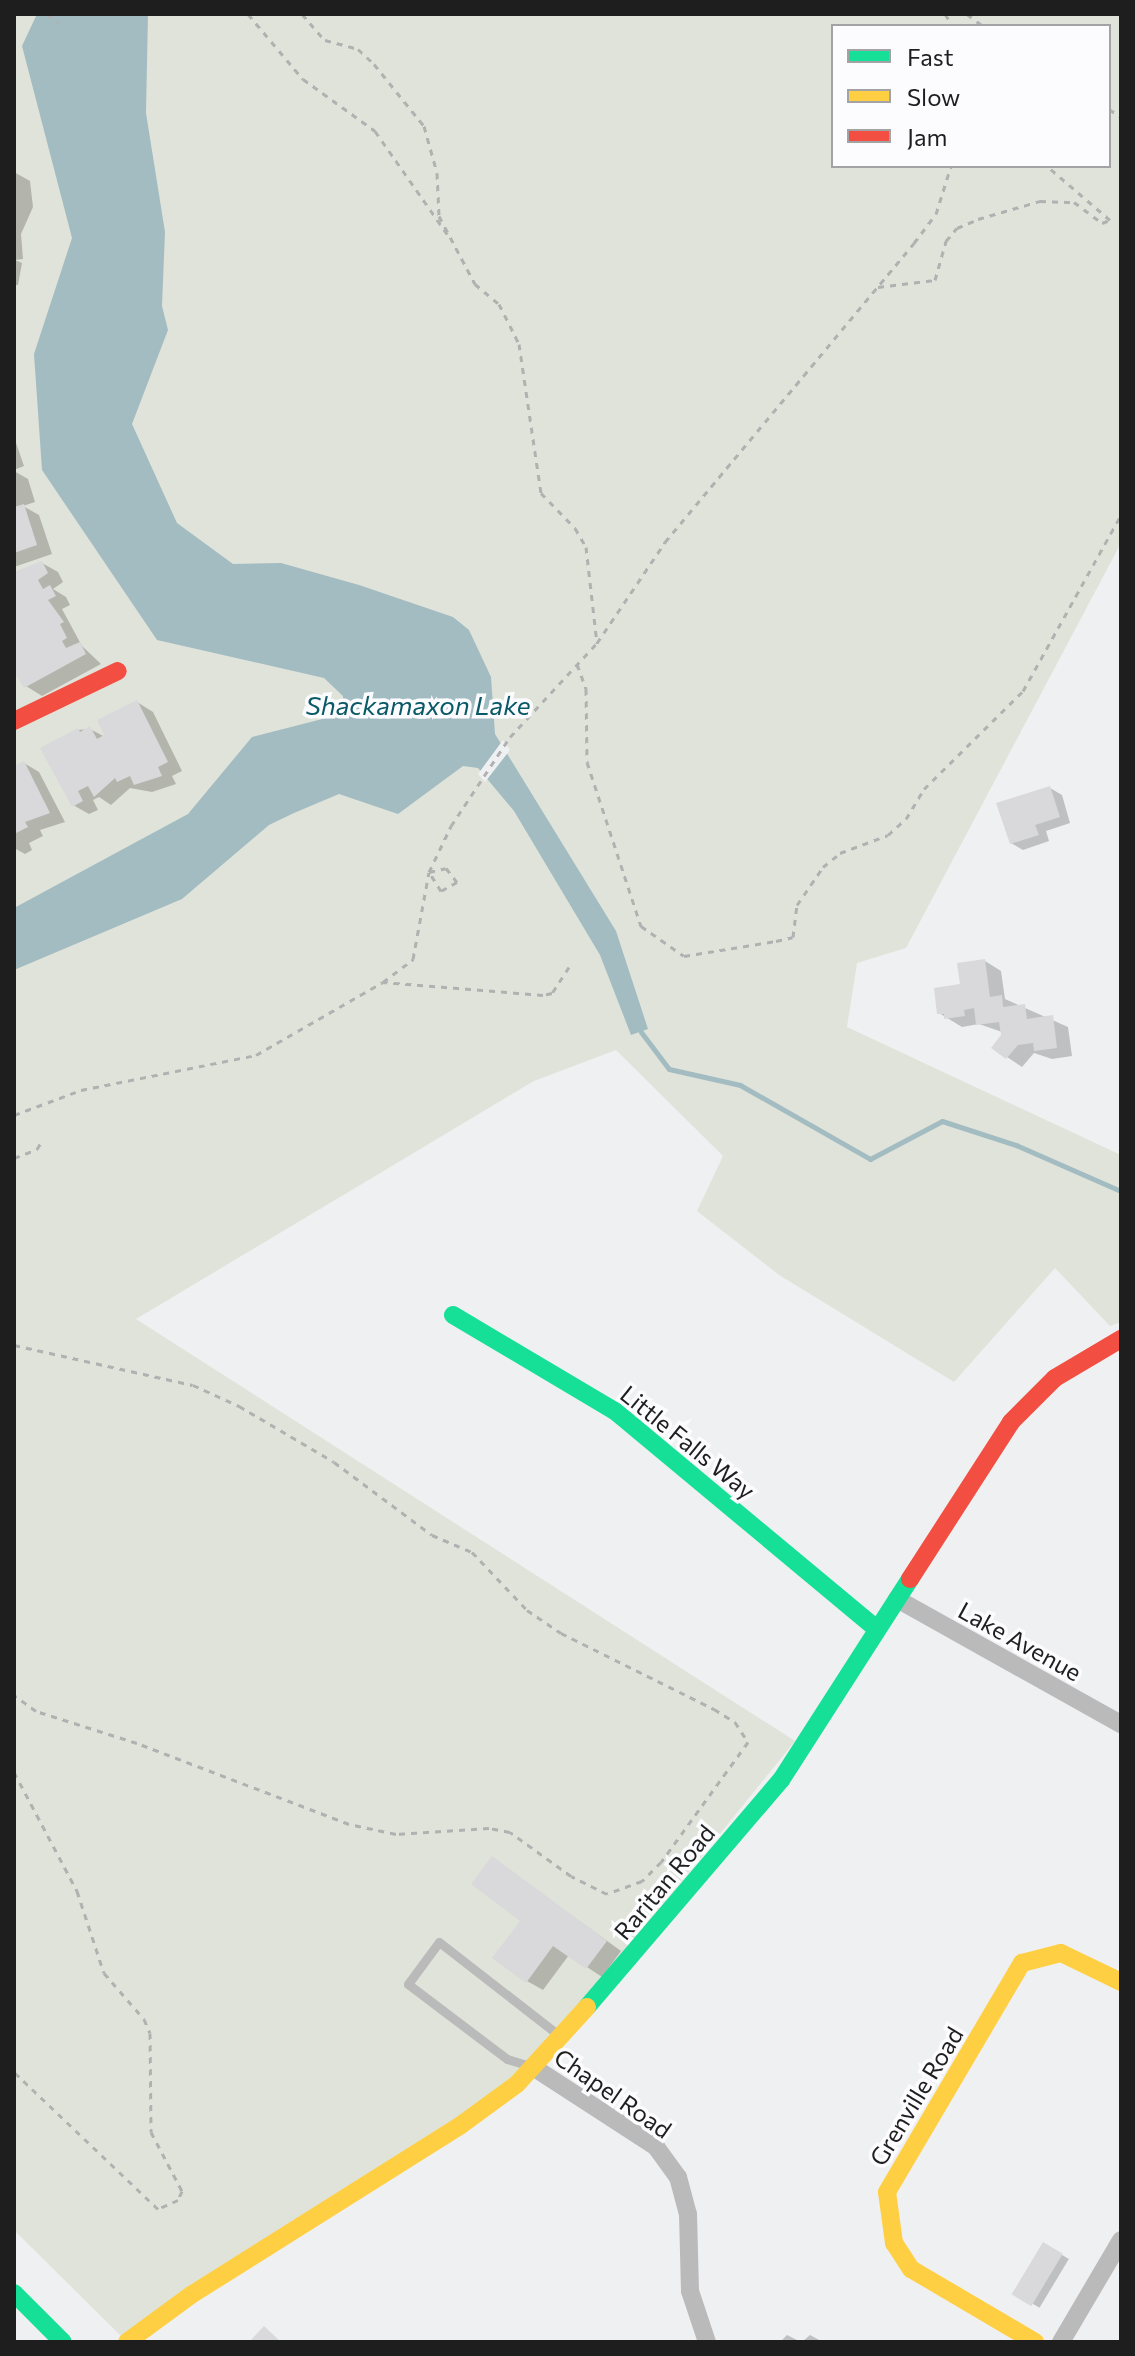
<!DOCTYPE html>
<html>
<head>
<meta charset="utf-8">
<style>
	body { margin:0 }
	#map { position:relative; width:1135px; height:2356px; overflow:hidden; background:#eff0f2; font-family:Commissioner,sans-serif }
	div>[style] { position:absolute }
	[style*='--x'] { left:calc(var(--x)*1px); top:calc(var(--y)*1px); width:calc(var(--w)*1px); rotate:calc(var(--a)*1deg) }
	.green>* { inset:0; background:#e0e3d9 }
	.water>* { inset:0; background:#a2bcc2 }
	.pier>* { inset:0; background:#eff0f2 }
	.shadow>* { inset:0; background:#0003; transform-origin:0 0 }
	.stream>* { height:5px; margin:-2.5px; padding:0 2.5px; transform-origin:2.5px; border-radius:2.5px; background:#a2bcc2 }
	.building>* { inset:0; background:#d9d9db; transform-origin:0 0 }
	.path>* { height:3px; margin-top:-1.5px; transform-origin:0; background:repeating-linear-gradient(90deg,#b1b1b1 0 6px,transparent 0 12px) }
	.lane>* { height:9px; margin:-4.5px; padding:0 4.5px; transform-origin:4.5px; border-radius:4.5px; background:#bababb }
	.street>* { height:18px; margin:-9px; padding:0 9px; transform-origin:9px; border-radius:9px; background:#bababb }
	.fast>* { height:18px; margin:-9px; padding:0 9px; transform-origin:9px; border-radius:9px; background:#16e098 }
	.slow>* { height:18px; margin:-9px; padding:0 9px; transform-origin:9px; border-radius:9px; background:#ffcf43 }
	.jam>* { height:18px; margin:-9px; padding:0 9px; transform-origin:9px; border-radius:9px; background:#f24e42 }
	span { translate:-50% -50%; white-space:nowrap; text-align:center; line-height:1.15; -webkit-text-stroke:7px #fcfcff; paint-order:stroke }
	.street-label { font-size:24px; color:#1e1e1f }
	.water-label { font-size:26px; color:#0a5966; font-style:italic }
	.frame { position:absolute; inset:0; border:16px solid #1e1e1f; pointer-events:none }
	.legend { position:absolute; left:831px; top:24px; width:280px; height:144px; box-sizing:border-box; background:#fcfcff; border:2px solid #a3a3a5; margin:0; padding:10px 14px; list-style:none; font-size:24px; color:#1e1e1f }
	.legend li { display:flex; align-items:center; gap:16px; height:40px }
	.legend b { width:40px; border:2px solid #a3a3a5 }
</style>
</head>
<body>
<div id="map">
	<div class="green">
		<i style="clip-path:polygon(evenodd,14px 14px,1121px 14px,1121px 543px,906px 948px,857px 963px,847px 1027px,1121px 1155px,1121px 1322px,1110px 1326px,1055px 1268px,954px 1382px,779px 1275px,697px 1211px,723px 1156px,616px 1050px,534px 1081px,136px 1319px,795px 1741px,504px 2101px,126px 2341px,14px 2230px,14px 14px,833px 26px,1109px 26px,1109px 166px,833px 166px,833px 26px)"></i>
	</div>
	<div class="water">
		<i style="clip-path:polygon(37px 14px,148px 14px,146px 113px,165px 232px,162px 306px,168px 330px,132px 424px,177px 523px,233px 564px,281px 563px,359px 585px,453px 617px,469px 630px,491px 677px,495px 734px,616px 931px,648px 1029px,631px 1035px,600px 955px,514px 811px,478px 768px,463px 766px,398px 814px,339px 794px,294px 813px,269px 825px,182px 899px,14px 970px,14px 908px,188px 814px,252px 737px,334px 716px,343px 706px,343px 696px,324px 678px,157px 640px,42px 470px,34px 354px,72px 238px,22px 46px)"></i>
	</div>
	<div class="pier">
		<i style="clip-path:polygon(503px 740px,510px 750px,485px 782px,478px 774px)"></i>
	</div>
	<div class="shadow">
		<i style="clip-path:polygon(14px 172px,30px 181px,33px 207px,21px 234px,23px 259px,15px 260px,22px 263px,18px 285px,14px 285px)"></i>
		<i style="clip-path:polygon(14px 437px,24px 466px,14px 470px)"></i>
		<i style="clip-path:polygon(14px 471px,28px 479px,35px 502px,23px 506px,39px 515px,52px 554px,14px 567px)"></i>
		<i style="clip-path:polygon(42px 563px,58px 572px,63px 582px,53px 589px,66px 597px,70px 605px,62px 609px,82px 646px,101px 664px,42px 696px,26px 686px,14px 667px,14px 576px)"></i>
		<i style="clip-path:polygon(137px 702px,153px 712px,182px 771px,172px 776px,176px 784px,152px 792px,130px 788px,111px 805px,99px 797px,93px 800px,98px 810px,89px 814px,73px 805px,78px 730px,90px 729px,109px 739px)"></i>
		<i style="clip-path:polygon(24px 763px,39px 772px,65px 822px,40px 830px,43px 836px,29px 843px,32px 850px,25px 854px,14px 848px,14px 767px)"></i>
		<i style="clip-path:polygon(1050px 788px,1062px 795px,1070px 823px,1046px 831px,1049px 841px,1023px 850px,1011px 843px)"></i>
		<i style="clip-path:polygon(985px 961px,1001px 971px,1005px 999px,1068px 1027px,1072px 1056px,1052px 1059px,1034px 1053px,1022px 1067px,1007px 1057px,1002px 1032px,979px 1024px,962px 1027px,939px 1013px)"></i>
		<i style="clip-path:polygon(492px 1858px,621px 1951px,602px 1977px,569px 1955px,543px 1990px,527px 1981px,523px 1920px)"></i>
		<i style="left:1044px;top:2244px;width:29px;height:57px;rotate:31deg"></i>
		<i style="clip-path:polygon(787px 2335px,799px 2341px,800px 2342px,780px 2342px)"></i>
		<i style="clip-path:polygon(810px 2335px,821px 2341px,822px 2342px,802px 2342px)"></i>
	</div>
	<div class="stream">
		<i style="--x:641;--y:1032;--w:46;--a:52.9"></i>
		<i style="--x:669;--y:1069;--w:73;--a:12.7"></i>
		<i style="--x:740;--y:1085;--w:150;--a:29.6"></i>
		<i style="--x:870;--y:1159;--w:81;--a:-27.8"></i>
		<i style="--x:942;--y:1121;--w:78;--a:18"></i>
		<i style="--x:1016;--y:1145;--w:115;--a:23.7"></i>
	</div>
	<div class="building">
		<i style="clip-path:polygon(24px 504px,37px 545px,14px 553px,14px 507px)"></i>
		<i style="clip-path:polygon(42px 561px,48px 573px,38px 580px,43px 589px,50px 585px,56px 596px,48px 600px,64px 622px,60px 624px,67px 638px,62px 641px,66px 648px,80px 642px,86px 654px,24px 688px,14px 672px,14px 572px)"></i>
		<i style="clip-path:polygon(137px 700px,168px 762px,158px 767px,162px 776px,134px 785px,130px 776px,117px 782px,115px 778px,94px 797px,88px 786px,78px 791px,83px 801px,72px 807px,40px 748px,78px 728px,80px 732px,90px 726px,97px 739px,104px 735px,97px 720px)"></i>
		<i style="clip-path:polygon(24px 761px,50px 813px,25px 822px,28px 827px,14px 834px,14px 843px,14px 766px)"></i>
		<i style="clip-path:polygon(1050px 786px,1060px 817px,1035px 825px,1039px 835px,1010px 844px,996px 803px)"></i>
		<i style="clip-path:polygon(985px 959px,990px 997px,1002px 995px,1003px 1007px,1025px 1004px,1027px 1019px,1053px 1015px,1057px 1048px,1034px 1051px,1033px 1043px,1018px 1045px,1006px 1059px,991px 1048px,1001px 1035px,999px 1022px,976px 1025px,974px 1008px,964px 1010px,965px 1016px,944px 1019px,944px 1014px,937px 1014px,934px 988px,960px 984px,957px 963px)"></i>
		<i style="clip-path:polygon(492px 1856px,607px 1941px,586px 1969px,553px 1946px,526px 1983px,492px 1958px,520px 1921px,471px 1884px)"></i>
		<i style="left:1043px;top:2242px;width:23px;height:61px;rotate:31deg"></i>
		<i style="clip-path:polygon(264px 2326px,281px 2342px,249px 2342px)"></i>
	</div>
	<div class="path">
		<i style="--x:47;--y:14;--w:14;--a:36"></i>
		<i style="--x:248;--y:14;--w:85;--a:49.8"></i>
		<i style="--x:303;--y:79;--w:89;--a:35.8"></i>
		<i style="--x:375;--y:131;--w:126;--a:55"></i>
		<i style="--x:302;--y:14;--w:35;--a:49"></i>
		<i style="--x:325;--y:40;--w:34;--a:15"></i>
		<i style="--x:358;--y:49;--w:22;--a:43"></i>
		<i style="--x:374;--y:64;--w:80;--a:51.1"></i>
		<i style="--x:424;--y:126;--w:49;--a:74.5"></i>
		<i style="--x:437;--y:173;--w:43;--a:87.3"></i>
		<i style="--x:439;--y:216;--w:77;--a:62.1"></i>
		<i style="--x:475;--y:284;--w:31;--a:40"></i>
		<i style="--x:499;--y:304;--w:45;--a:63.4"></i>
		<i style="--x:519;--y:344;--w:151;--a:81.6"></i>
		<i style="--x:541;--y:493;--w:49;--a:45.8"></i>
		<i style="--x:575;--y:528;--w:22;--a:60"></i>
		<i style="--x:586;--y:547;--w:97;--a:83.5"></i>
		<i style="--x:945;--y:14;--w:14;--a:56"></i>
		<i style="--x:967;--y:14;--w:20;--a:37"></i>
		<i style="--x:1109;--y:109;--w:14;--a:34"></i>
		<i style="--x:878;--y:287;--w:57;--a:-7"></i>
		<i style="--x:935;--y:280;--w:41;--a:-74.2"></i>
		<i style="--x:946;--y:241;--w:17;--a:-50"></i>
		<i style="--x:957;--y:228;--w:23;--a:-23"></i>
		<i style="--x:978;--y:219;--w:65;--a:-16.2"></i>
		<i style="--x:1040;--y:201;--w:34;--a:2"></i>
		<i style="--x:1074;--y:202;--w:35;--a:37"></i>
		<i style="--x:1102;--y:223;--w:9;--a:-21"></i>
		<i style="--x:1110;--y:220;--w:83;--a:-139.4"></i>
		<i style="--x:577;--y:664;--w:27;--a:70"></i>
		<i style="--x:586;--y:689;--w:73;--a:89.2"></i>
		<i style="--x:587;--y:762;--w:173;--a:71.8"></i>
		<i style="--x:641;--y:926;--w:52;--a:34.9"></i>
		<i style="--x:684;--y:956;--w:93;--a:-9.3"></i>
		<i style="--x:776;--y:941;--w:17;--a:-13"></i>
		<i style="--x:793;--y:937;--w:32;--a:-83"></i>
		<i style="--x:797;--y:905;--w:46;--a:-55.6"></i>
		<i style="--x:823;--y:867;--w:22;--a:-39"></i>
		<i style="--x:840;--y:853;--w:51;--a:-20.6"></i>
		<i style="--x:888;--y:835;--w:24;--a:-42"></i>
		<i style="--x:906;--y:819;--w:35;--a:-59"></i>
		<i style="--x:924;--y:789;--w:139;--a:-44.7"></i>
		<i style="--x:1023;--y:691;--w:201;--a:-60.9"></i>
		<i style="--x:569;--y:967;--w:31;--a:123"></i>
		<i style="--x:552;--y:993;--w:9;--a:167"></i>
		<i style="--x:543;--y:995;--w:161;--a:-175.4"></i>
		<i style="--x:383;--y:982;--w:38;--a:-37"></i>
		<i style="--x:413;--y:959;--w:88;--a:-79.6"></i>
		<i style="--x:429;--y:872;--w:17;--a:-13"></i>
		<i style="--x:446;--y:868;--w:18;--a:52"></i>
		<i style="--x:457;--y:882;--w:18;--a:151"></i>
		<i style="--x:441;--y:891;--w:22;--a:-122"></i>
		<i style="--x:429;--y:872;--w:51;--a:-64.4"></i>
		<i style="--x:451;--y:826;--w:107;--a:-56.5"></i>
		<i style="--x:510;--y:737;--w:128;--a:-47.2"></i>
		<i style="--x:597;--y:643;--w:122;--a:-56"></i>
		<i style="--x:665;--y:542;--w:389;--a:-50.2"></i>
		<i style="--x:914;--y:243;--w:36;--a:-53"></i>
		<i style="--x:936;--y:214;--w:50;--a:-72.6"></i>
		<i style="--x:14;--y:1115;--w:72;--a:-20.5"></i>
		<i style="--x:81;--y:1090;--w:178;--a:-11.3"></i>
		<i style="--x:256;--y:1055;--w:146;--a:-29.9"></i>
		<i style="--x:14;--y:1158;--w:25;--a:-21"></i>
		<i style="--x:37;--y:1149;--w:9;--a:-58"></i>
		<i style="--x:14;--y:1345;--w:183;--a:12.6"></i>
		<i style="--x:193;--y:1385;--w:51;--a:24.5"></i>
		<i style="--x:239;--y:1406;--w:110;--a:30.5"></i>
		<i style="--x:334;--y:1462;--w:122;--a:36.7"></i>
		<i style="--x:432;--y:1535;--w:43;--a:23"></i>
		<i style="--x:472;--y:1552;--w:80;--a:46.5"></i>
		<i style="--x:527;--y:1610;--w:41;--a:34.1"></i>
		<i style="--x:561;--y:1633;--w:171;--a:26.4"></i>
		<i style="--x:714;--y:1709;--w:25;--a:32"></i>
		<i style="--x:735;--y:1722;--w:24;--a:57"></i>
		<i style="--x:748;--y:1742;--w:148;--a:125.9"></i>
		<i style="--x:661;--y:1862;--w:27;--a:135"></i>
		<i style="--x:642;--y:1881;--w:37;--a:160"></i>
		<i style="--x:607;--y:1894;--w:40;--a:-153.4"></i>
		<i style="--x:571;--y:1876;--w:75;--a:-144.2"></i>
		<i style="--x:510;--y:1832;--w:21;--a:-169"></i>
		<i style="--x:489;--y:1828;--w:93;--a:176.3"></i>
		<i style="--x:396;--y:1834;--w:48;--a:-168"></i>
		<i style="--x:349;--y:1824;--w:227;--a:-159.1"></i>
		<i style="--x:137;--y:1743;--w:106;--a:-162.4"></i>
		<i style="--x:36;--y:1711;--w:27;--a:-144"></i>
		<i style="--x:14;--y:1772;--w:135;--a:62.1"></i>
		<i style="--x:77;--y:1891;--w:86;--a:71.8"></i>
		<i style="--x:104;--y:1973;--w:61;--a:49"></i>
		<i style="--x:144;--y:2019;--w:15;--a:67"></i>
		<i style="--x:150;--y:2033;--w:99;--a:89.4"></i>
		<i style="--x:151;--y:2132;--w:67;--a:62.3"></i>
		<i style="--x:182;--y:2191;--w:10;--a:114"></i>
		<i style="--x:178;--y:2200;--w:22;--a:156"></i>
		<i style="--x:158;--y:2209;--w:199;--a:-136.4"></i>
	</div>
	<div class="lane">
		<i style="--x:530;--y:2066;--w:24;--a:-163"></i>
		<i style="--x:507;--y:2059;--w:124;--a:-142.9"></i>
		<i style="--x:408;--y:1984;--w:52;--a:-53.6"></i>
		<i style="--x:439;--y:1942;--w:150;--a:37.9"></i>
	</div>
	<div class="street">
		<i style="--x:897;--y:1599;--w:257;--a:29.2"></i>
		<i style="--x:533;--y:2067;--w:147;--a:33"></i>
		<i style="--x:656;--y:2147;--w:37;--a:54"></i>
		<i style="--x:678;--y:2177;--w:38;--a:75"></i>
		<i style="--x:688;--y:2214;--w:77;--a:88.5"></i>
		<i style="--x:690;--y:2291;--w:54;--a:71.6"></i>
		<i style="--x:1061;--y:2342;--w:118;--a:-59.5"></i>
	</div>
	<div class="fast">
		<i style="--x:453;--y:1315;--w:188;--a:30.7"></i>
		<i style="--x:615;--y:1411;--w:341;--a:39.8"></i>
		<i style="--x:587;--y:2007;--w:299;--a:-49.5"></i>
		<i style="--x:781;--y:1780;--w:239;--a:-57.3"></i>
		<i style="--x:14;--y:2293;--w:69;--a:45"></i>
	</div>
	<div class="slow">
		<i style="--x:127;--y:2342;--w:79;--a:-36.3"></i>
		<i style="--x:191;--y:2295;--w:319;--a:-32.2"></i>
		<i style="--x:461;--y:2125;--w:69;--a:-36.2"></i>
		<i style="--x:517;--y:2084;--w:104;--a:-47.7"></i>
		<i style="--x:1035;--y:2342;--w:144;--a:-149.5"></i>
		<i style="--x:911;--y:2269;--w:31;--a:-123"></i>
		<i style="--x:894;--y:2243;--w:51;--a:-97.8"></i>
		<i style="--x:887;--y:2192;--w:266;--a:-59.5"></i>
		<i style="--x:1022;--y:1963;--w:40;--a:-14.4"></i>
		<i style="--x:1061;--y:1953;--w:67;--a:25.8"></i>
	</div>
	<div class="jam">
		<i style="--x:14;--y:721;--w:115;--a:-25.7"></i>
		<i style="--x:910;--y:1579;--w:187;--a:-57.2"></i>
		<i style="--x:1011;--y:1422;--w:62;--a:-45"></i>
		<i style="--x:1055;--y:1378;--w:77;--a:-30.6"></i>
	</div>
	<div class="street-label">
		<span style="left:688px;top:1442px;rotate:39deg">Little Falls Way</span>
		<span style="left:1020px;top:1641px;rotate:29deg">Lake Avenue</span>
		<span style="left:664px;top:1882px;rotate:-50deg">Raritan Road</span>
		<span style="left:613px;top:2093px;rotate:35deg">Chapel Road</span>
		<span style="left:916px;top:2096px;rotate:-59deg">Grenville Road</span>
	</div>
	<div class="water-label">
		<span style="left:418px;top:705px">Shackamaxon Lake</span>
	</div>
	<div class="frame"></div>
	<ul class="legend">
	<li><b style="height:10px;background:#16e098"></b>Fast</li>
	<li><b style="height:10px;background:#ffcf43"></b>Slow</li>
	<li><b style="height:10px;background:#f24e42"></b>Jam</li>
	</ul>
</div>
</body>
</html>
